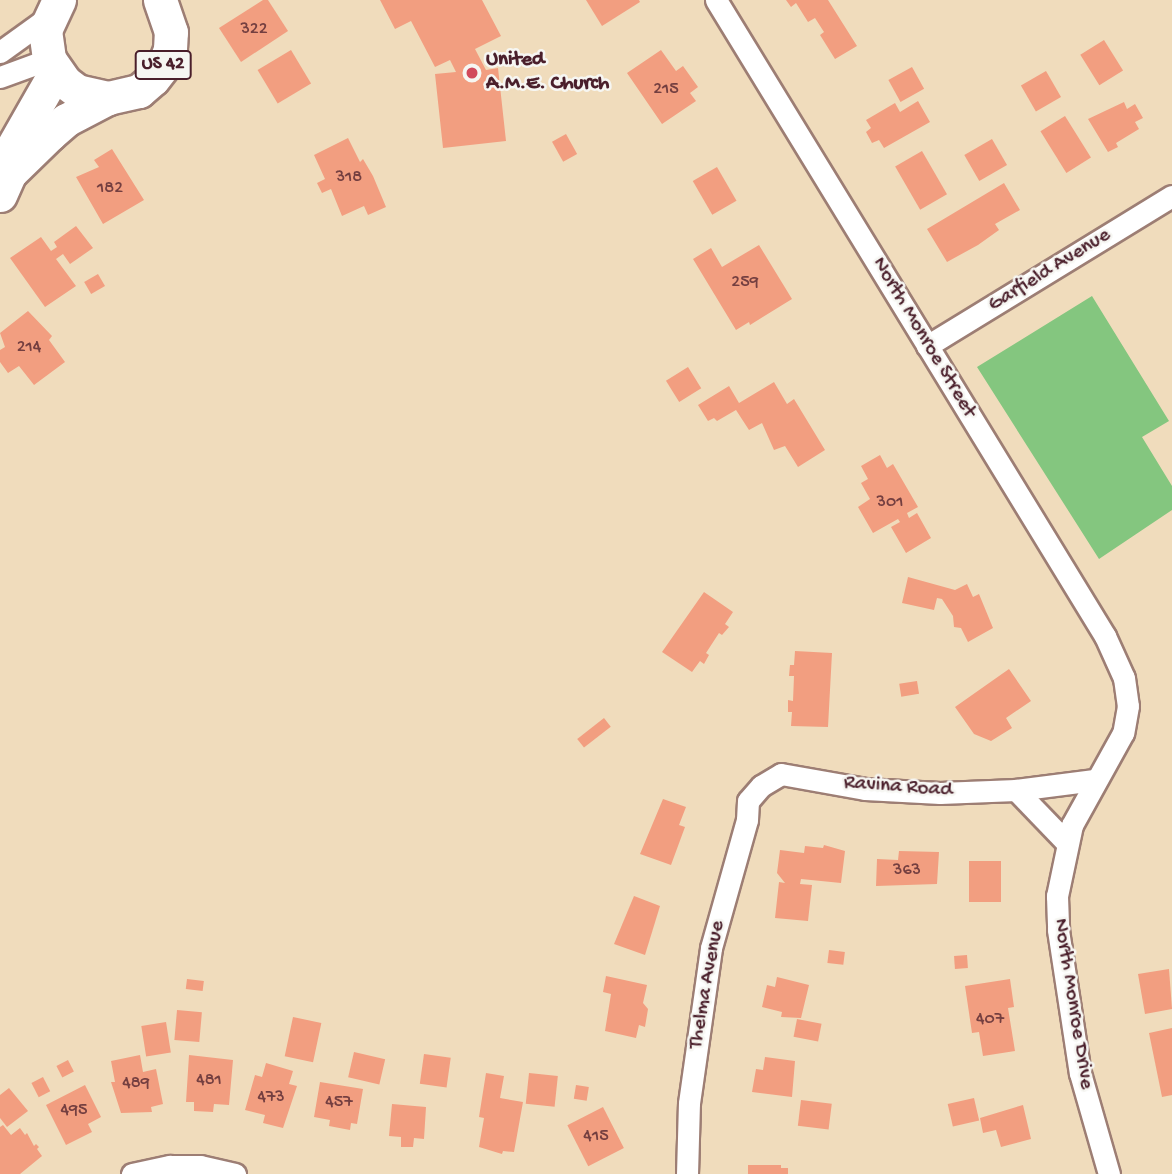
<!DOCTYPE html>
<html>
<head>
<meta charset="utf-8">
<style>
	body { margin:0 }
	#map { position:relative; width:1172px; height:1174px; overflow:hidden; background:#f0dcbc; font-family:"Gochi Hand",sans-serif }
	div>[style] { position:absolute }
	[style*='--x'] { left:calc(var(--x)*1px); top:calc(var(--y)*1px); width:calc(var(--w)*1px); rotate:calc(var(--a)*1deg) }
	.green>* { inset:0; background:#84c67f }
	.building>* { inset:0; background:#f29e80; transform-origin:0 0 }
	.roads { filter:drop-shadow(2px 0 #9d7e74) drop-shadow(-2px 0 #9d7e74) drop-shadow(0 2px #9d7e74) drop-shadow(0 -2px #9d7e74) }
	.street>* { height:21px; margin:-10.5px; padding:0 10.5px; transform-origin:10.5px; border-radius:10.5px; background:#fff }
	.primary>* { height:33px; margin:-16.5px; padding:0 16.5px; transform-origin:16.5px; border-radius:16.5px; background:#fff }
	.dots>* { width:19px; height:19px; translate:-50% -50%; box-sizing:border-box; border:4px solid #f6f6f2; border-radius:50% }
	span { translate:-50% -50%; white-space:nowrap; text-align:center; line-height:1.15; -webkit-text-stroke:5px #f6f6f2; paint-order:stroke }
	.number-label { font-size:18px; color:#743f40 }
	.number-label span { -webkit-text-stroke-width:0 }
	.shield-label span { padding:2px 5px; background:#f6f6f2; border:2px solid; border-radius:5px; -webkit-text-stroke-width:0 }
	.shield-label { font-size:19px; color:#4a1f2b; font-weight:700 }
	.poi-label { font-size:21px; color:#4a1f2b; font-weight:700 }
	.left { translate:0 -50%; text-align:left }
	.street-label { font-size:21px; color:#4a1f2b }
</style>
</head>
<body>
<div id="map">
	<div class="green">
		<i style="clip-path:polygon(1092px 296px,1169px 421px,1142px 437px,1172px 486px,1172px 510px,1099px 559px,977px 367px)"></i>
	</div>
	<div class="building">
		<i style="clip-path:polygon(263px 0,268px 0,288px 31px,241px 62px,219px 28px)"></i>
		<i style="clip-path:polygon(380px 0,482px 0,501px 36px,475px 49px,486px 70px,498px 68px,506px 141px,443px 148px,435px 74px,456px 72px,450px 60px,435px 67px,411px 21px,395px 29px)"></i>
		<i style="clip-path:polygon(586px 0,639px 0,640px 2px,602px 26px)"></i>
		<i style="clip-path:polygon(786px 0,828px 0,857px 46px,835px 59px,820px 35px,824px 32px,815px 18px,808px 22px,796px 3px,791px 7px)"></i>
		<i style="left:1104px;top:40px;width:36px;height:28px;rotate:58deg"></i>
		<i style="left:291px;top:50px;width:39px;height:39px;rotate:59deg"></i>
		<i style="clip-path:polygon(661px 50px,676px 71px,683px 66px,698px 87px,690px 93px,696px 101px,662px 124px,627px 73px)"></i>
		<i style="left:912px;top:67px;width:25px;height:27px;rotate:61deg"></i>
		<i style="left:1046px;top:71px;width:30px;height:29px;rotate:60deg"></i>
		<i style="clip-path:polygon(918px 101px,930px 122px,884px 148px,879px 140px,872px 143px,866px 132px,871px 128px,866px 120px,895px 103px,900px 112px)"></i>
		<i style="clip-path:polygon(1124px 102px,1127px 109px,1135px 104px,1143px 118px,1135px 122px,1139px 129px,1116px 143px,1118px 147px,1108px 152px,1088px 119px)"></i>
		<i style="left:1065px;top:116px;width:49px;height:29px;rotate:58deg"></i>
		<i style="left:566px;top:134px;width:23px;height:16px;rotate:61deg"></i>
		<i style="clip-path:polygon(348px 138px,360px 162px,363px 159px,373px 176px,386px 207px,368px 215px,364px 206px,342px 216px,331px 189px,322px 193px,317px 183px,325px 179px,314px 155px)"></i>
		<i style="left:992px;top:139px;width:30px;height:32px;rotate:60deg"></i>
		<i style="clip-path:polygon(112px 149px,144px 200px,103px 224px,76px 177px,99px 167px,94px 160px)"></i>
		<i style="left:922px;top:151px;width:50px;height:31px;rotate:60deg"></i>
		<i style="left:717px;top:167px;width:39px;height:28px;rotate:60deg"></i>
		<i style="clip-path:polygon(1004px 183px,1020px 210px,995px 224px,999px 230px,978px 245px,947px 262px,927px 229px)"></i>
		<i style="clip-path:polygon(76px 226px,93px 248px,70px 264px,63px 254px,56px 259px,76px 286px,45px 307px,10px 258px,41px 237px,51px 251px,57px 247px,54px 242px)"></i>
		<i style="clip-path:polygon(759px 245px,792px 299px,750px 325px,749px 322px,736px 330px,693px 259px,711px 248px,722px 267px)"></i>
		<i style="left:98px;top:274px;width:14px;height:16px;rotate:60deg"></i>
		<i style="clip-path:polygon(28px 311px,52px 336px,49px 340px,65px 362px,34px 385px,19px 366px,8px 373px,0 362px,0 350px,5px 347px,0 333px)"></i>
		<i style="left:688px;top:367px;width:25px;height:26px;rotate:58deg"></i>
		<i style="clip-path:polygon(774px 382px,787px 404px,794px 399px,825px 450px,798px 467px,785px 446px,774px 450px,762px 423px,749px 430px,736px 410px,717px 421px,714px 418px,708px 421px,698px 405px,729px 386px,739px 403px)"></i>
		<i style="clip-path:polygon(880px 455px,887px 468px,893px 464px,918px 507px,907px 513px,909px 518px,917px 513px,931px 538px,906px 553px,891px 527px,900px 522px,898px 519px,873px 533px,858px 507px,870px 499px,861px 483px,868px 479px,861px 466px)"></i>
		<i style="clip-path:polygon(908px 577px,955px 590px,967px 584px,973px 597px,979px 594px,993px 628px,968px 642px,961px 628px,954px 627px,953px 616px,942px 599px,937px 598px,934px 610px,902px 603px)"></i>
		<i style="clip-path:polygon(704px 592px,733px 612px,725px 624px,729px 627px,722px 635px,719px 633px,706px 653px,709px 655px,704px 664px,700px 661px,692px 672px,662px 652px)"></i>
		<i style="clip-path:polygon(795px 651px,832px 653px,828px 727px,791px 726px,792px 712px,788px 712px,788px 700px,793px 701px,794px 676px,789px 676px,790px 665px,794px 665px)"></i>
		<i style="clip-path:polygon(1009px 669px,1031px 701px,1006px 718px,1012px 728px,991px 741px,974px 734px,955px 707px)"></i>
		<i style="left:917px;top:681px;width:13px;height:18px;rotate:81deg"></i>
		<i style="left:604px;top:718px;width:11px;height:34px;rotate:52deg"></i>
		<i style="clip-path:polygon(663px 799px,686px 807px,679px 825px,685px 827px,671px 865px,640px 854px)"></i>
		<i style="clip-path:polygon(824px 845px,845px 851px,841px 883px,801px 879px,800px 884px,812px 885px,808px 921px,775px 918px,779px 882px,785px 883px,777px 873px,780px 850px,804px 853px,805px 846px,823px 848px)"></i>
		<i style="clip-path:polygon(899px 851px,939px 852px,937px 884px,876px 886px,877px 859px,898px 860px)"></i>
		<i style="left:1001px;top:861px;width:41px;height:32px;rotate:90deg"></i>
		<i style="clip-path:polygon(634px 896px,660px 906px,645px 955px,614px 944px)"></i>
		<i style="left:829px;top:950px;width:16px;height:13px;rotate:7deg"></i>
		<i style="left:967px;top:955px;width:13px;height:13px;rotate:86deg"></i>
		<i style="clip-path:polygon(1169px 969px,1172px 1009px,1145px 1014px,1138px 974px)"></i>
		<i style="clip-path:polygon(606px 976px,647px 985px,643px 1003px,648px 1009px,645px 1027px,639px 1025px,636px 1038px,605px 1031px,611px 994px,603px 992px)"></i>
		<i style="clip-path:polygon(777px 977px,809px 985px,801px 1018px,781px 1017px,782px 1012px,762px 1007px,767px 985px,775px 987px)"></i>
		<i style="left:187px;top:979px;width:17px;height:10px;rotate:7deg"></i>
		<i style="clip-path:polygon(1010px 979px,1014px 1007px,1008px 1008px,1015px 1051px,983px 1056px,979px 1032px,972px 1033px,965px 986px)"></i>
		<i style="left:177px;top:1010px;width:25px;height:30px;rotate:5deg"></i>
		<i style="left:293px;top:1017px;width:29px;height:40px;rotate:12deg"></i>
		<i style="left:797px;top:1019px;width:25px;height:18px;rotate:11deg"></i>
		<i style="left:166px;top:1022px;width:31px;height:25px;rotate:81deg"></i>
		<i style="clip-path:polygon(1172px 1028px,1172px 1095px,1162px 1097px,1149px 1033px)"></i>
		<i style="left:354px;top:1052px;width:32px;height:26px;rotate:13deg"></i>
		<i style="left:424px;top:1054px;width:27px;height:30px;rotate:8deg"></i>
		<i style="clip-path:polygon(140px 1055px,143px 1072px,156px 1069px,163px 1104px,151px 1107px,152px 1112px,121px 1113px,111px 1082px,115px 1082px,111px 1061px)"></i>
		<i style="clip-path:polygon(189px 1055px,233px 1060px,229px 1105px,214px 1104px,213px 1112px,194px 1111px,194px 1102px,186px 1102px)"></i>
		<i style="clip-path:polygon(765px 1057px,795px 1061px,792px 1097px,752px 1092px,756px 1069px,763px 1070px)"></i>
		<i style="left:68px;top:1060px;width:13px;height:13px;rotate:63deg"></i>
		<i style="clip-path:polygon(266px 1063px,293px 1071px,289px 1084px,297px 1086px,283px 1128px,263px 1123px,265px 1115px,245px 1110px,255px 1075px,262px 1077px)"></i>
		<i style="clip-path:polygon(486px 1073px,504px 1076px,500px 1098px,523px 1102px,514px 1152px,503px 1151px,502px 1154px,479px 1147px,484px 1118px,479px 1117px)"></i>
		<i style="left:529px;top:1073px;width:29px;height:31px;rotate:6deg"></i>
		<i style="left:43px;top:1077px;width:16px;height:13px;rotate:63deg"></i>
		<i style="clip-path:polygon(320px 1082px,363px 1089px,357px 1124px,351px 1123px,350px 1130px,329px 1126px,330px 1120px,314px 1117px)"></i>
		<i style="clip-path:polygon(85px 1085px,101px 1117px,88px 1124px,92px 1132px,66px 1145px,46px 1105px)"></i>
		<i style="left:576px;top:1085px;width:13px;height:14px;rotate:9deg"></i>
		<i style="clip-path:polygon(9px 1088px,28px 1111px,7px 1127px,0 1118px,0 1095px)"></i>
		<i style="left:974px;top:1098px;width:23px;height:27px;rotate:77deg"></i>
		<i style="left:801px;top:1100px;width:31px;height:26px;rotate:7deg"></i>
		<i style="clip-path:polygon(392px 1104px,426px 1107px,424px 1139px,414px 1138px,413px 1147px,401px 1147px,401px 1137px,389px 1136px)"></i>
		<i style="clip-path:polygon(1023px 1105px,1031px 1139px,1001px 1147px,996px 1130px,983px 1133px,980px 1118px)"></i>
		<i style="left:603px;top:1107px;width:46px;height:40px;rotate:63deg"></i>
		<i style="clip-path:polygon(3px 1125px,11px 1135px,20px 1128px,25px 1135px,27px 1133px,34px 1146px,36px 1144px,39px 1147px,37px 1149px,42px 1156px,20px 1174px,0 1174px,0 1127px)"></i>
		<i style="clip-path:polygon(748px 1165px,781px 1165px,781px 1168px,788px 1168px,788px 1174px,748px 1174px)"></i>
	</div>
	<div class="roads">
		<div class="street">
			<i style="--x:716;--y:0;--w:746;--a:58.55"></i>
			<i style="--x:1105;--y:636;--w:46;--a:65.7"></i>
			<i style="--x:1124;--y:678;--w:28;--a:82"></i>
			<i style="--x:1128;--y:706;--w:27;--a:100"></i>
			<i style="--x:1123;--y:733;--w:105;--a:119"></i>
			<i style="--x:1072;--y:825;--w:73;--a:101.9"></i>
			<i style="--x:1057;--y:896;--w:34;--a:88"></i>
			<i style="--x:1058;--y:930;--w:145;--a:81.3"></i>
			<i style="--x:1080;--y:1073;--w:105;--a:74"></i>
			<i style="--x:0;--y:52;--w:62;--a:-35.8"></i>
			<i style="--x:0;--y:77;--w:52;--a:-20.2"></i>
			<i style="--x:927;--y:346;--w:287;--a:-31.5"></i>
			<i style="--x:1016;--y:790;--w:74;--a:46.1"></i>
			<i style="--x:132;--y:1174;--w:39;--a:-12"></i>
			<i style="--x:170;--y:1166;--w:30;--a:0"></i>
			<i style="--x:200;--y:1166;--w:36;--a:13"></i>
			<i style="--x:687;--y:1174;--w:71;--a:-88.4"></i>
			<i style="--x:689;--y:1103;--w:157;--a:-81.9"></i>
			<i style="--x:711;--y:948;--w:133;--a:-74.3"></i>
			<i style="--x:747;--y:820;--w:19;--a:-87"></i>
			<i style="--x:748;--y:801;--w:20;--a:-49"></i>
			<i style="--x:761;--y:786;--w:23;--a:-31"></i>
			<i style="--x:781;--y:774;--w:85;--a:10.1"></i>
			<i style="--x:865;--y:789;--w:75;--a:3.1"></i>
			<i style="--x:940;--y:793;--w:76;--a:-2.3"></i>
			<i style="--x:1016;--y:790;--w:79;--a:-7.3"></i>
		</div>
		<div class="primary">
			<i style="--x:59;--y:0;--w:33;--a:115"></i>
			<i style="--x:45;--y:30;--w:29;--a:82"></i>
			<i style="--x:49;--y:59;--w:28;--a:55"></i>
			<i style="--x:65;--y:82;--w:15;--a:37"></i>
			<i style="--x:77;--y:91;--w:32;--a:13"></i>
			<i style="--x:108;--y:98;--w:32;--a:-13"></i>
			<i style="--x:139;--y:91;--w:18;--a:-41"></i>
			<i style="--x:153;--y:79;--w:18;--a:-52"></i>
			<i style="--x:164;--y:65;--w:17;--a:-69"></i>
			<i style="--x:170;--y:49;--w:17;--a:-87"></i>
			<i style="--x:171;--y:32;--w:34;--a:-109"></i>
			<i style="--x:10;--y:173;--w:16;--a:-101"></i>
			<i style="--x:7;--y:157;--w:99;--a:-60.3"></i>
			<i style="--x:0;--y:195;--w:24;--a:-66"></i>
			<i style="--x:10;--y:173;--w:56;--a:-44.3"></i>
			<i style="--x:50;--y:134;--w:21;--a:-41"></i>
			<i style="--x:66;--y:120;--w:47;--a:-27.6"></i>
		</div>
	</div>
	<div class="dots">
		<i style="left:472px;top:73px;background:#d1495b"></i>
	</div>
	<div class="number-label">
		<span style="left:254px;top:30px">322</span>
		<span style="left:666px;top:90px">215</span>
		<span style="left:349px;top:178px">318</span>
		<span style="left:110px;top:189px">182</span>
		<span style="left:745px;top:283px">259</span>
		<span style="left:29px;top:348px">214</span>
		<span style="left:890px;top:503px">301</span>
		<span style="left:907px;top:871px">363</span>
		<span style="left:990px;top:1020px">407</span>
		<span style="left:209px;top:1081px">481</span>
		<span style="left:136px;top:1084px">489</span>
		<span style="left:271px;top:1098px">473</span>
		<span style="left:339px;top:1103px">457</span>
		<span style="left:74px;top:1111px">495</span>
		<span style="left:596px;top:1137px">415</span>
	</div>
	<div class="shield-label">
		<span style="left:163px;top:65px">US 42</span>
	</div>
	<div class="poi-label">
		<span class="left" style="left:486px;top:73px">United<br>A.M.E. Church</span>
	</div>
	<div class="street-label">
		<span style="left:1050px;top:271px;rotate:-32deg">Garfield Avenue</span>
		<span style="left:923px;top:338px;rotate:59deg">North Monroe Street</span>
		<span style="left:898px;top:788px;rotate:4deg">Ravina Road</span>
		<span style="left:708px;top:985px;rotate:-80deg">Thelma Avenue</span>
		<span style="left:1072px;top:1004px;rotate:81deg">North Monroe Drive</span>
	</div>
</div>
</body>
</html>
